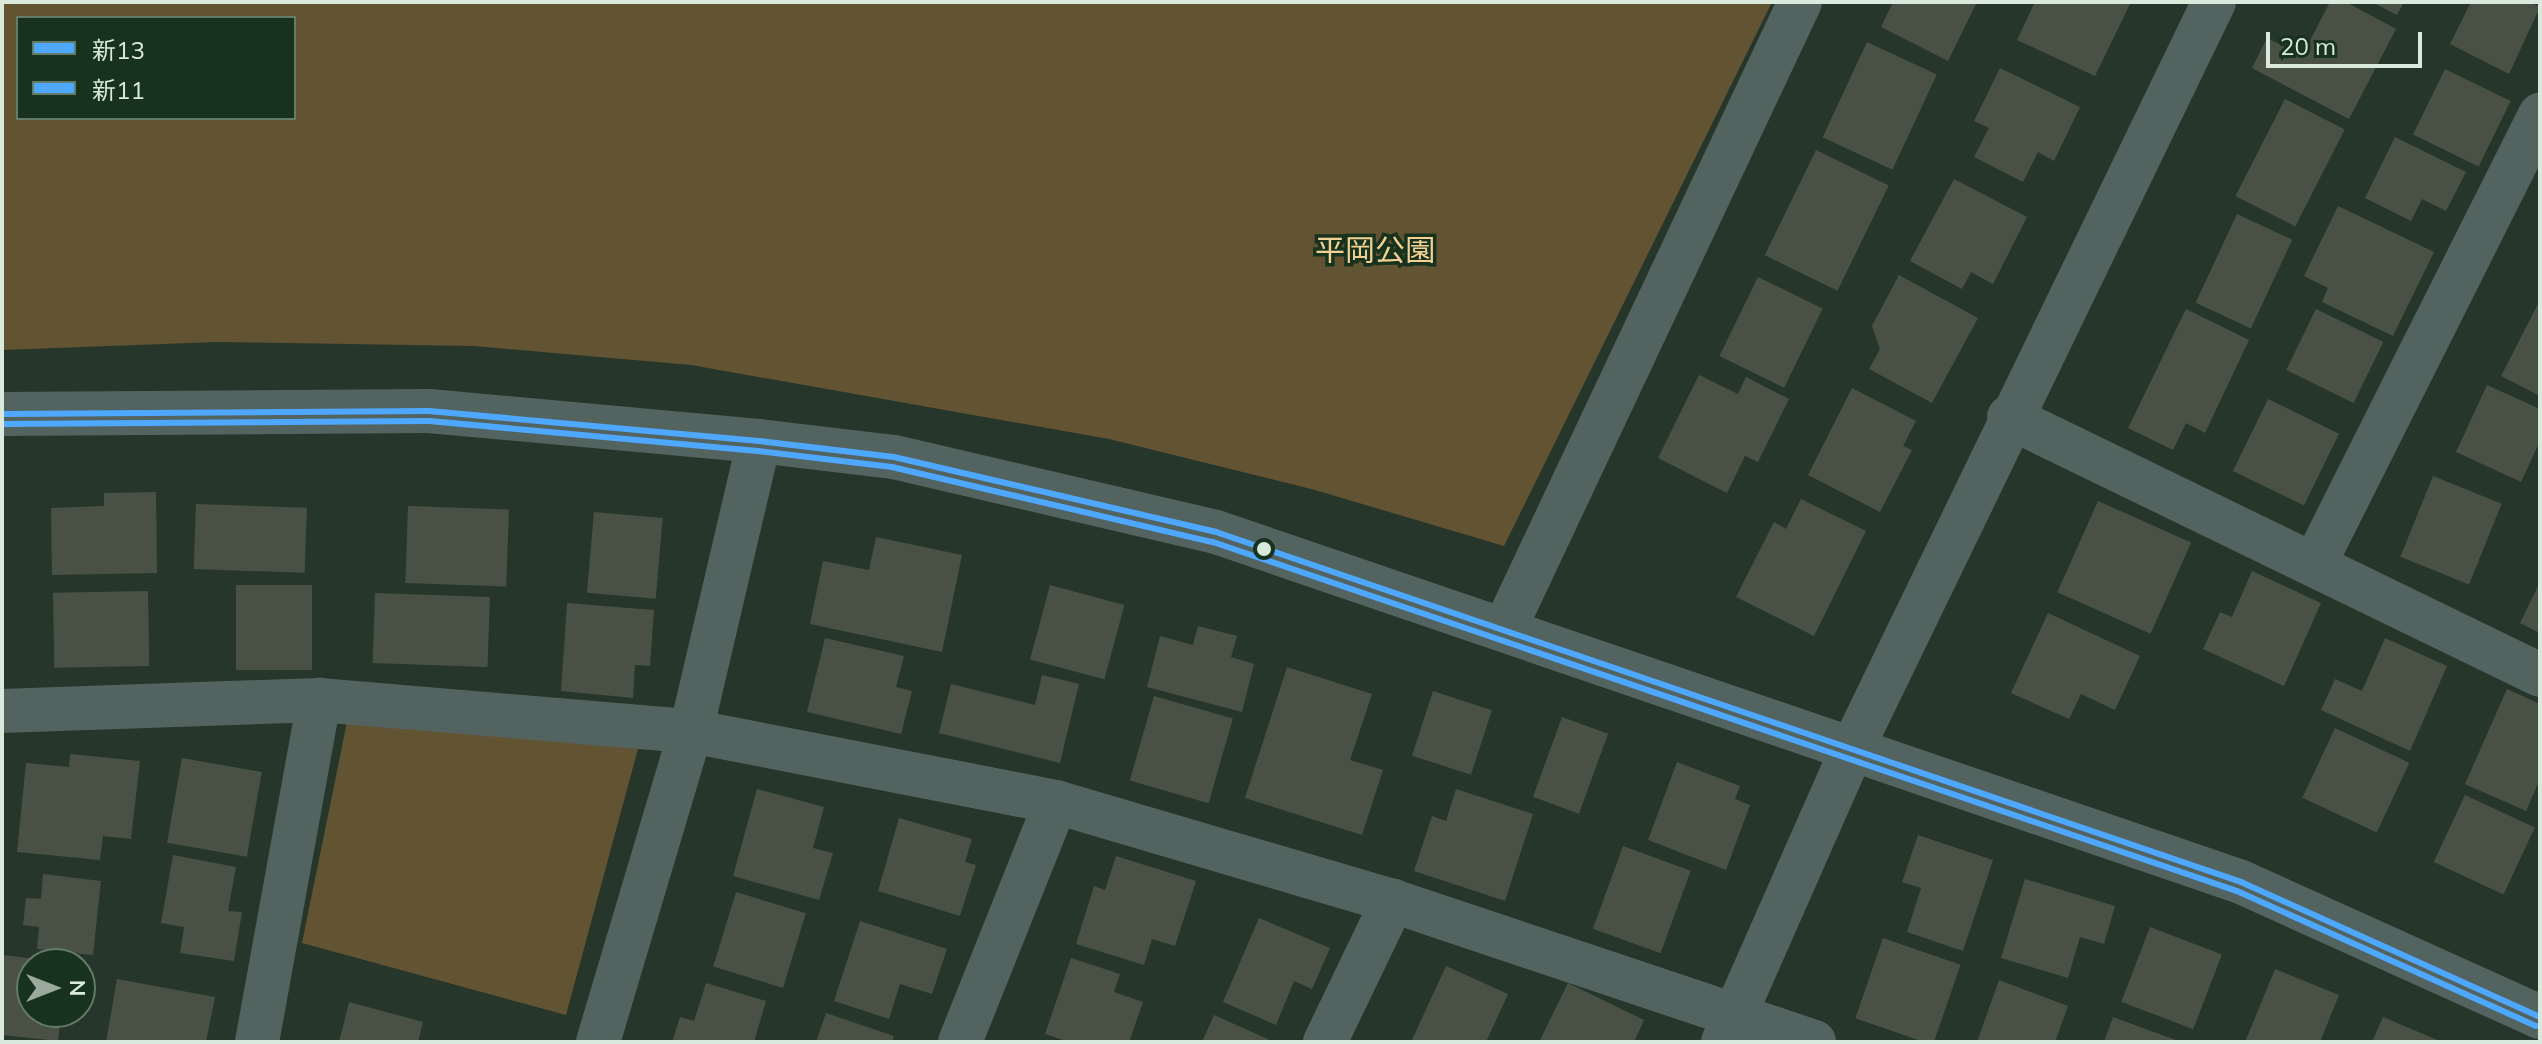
<!DOCTYPE html>
<html>
<head>
<meta charset="utf-8">
<style>
	body { margin:0 }
	#map { position:relative; width:2542px; height:1044px; overflow:hidden; background:#27362a; font-family:Mulish,"Noto Sans JP",sans-serif }
	div>[style] { position:absolute }
	[style*='--x'] { left:calc(var(--x)*1px); top:calc(var(--y)*1px); width:calc(var(--w)*1px); rotate:calc(var(--a)*1deg) }
	.green>* { inset:0; background:#625333 }
	.building>* { inset:0; background:#495144; transform-origin:0 0 }
	.minor>* { height:44px; margin:-22px; padding:0 22px; transform-origin:22px; border-radius:22px; background:#536460 }
	.bus-1>* { height:6px; margin:-3px; padding:0 3px; transform-origin:3px; border-radius:3px; background:#4fa8ff }
	.bus-2>* { height:6px; margin:-3px; padding:0 3px; transform-origin:3px; border-radius:3px; background:#4fa8ff }
	.dots>* { width:22px; height:22px; translate:-50% -50%; box-sizing:border-box; border:4px solid #17321d; border-radius:50% }
	span { translate:-50% -50%; white-space:nowrap; text-align:center; line-height:1.15; -webkit-text-stroke:7px #17321d; paint-order:stroke }
	.park-label { font-size:30px; color:#f3d093 }
	.frame { position:absolute; inset:0; border:4px solid #d9e9db; pointer-events:none }
	.legend { position:absolute; left:16px; top:16px; width:280px; height:104px; box-sizing:border-box; background:#17321d; border:2px solid #657b69; margin:0; padding:10px 14px; list-style:none; font-size:24px; color:#d9e9db }
	.legend li { display:flex; align-items:center; gap:16px; height:40px }
	.legend b { width:40px; border:2px solid #657b69 }
	.north { position:absolute; left:16px; top:948px; width:80px; height:80px; box-sizing:border-box; background:#17321d; border:2px solid #657b69; border-radius:50%; rotate:90deg; font-size:22px; font-weight:700; line-height:32px; text-align:center; color:#d9e9db }
	.north::after { content:''; display:block; margin:auto; width:28px; height:36px; background:#9baa9d; clip-path:polygon(50% 0,100% 100%,50% 72%,0 100%) }
	.scale { position:absolute; left:2266px; top:32px; width:156px; height:36px; box-sizing:border-box; border:4px solid #d9e9db; border-top:0; padding-left:10px; font-size:24px; line-height:28px; white-space:nowrap; color:#d9e9db; -webkit-text-stroke:6px #17321d; paint-order:stroke }
</style>
</head>
<body>
<div id="map">
	<div class="green">
		<i style="clip-path:polygon(evenodd,2px 2px,1772px 2px,1504px 546px,1315px 490px,1109px 439px,691px 365px,474px 346px,216px 342px,2px 350px,2px 2px,18px 18px,294px 18px,294px 118px,18px 118px,18px 18px)"></i>
		<i style="clip-path:polygon(347px 722px,639px 745px,566px 1015px,302px 943px)"></i>
	</div>
	<div class="building">
		<i style="clip-path:polygon(1893px 2px,1977px 2px,1948px 61px,1881px 27px)"></i>
		<i style="clip-path:polygon(2035px 2px,2131px 2px,2095px 76px,2017px 40px)"></i>
		<i style="clip-path:polygon(2330px 2px,2346px 2px,2396px 29px,2349px 119px,2252px 68px,2267px 38px,2302px 56px)"></i>
		<i style="clip-path:polygon(2372px 2px,2404px 2px,2397px 15px)"></i>
		<i style="clip-path:polygon(2471px 2px,2530px 2px,2540px 7px,2509px 74px,2450px 44px)"></i>
		<i style="left:1867px;top:42px;width:77px;height:105px;rotate:25deg"></i>
		<i style="clip-path:polygon(2000px 68px,2080px 107px,2054px 161px,2038px 152px,2023px 182px,1974px 157px,1989px 128px,1974px 121px)"></i>
		<i style="left:2445px;top:69px;width:73px;height:73px;rotate:26deg"></i>
		<i style="left:2285px;top:99px;width:67px;height:109px;rotate:27deg"></i>
		<i style="clip-path:polygon(2395px 137px,2466px 172px,2446px 211px,2422px 199px,2411px 221px,2365px 198px)"></i>
		<i style="left:1816px;top:150px;width:81px;height:117px;rotate:26deg"></i>
		<i style="clip-path:polygon(1954px 179px,2027px 217px,1993px 284px,1971px 272px,1962px 289px,1910px 261px)"></i>
		<i style="clip-path:polygon(2338px 206px,2434px 252px,2393px 336px,2322px 302px,2328px 288px,2304px 276px)"></i>
		<i style="left:2237px;top:214px;width:61px;height:98px;rotate:25deg"></i>
		<i style="clip-path:polygon(1899px 275px,1978px 318px,1932px 403px,1869px 369px,1880px 349px,1872px 326px)"></i>
		<i style="left:1758px;top:277px;width:72px;height:88px;rotate:26deg"></i>
		<i style="clip-path:polygon(2540px 300px,2540px 396px,2501px 376px)"></i>
		<i style="clip-path:polygon(2186px 309px,2249px 340px,2205px 433px,2186px 423px,2173px 450px,2128px 428px)"></i>
		<i style="left:2316px;top:309px;width:75px;height:68px;rotate:26deg"></i>
		<i style="clip-path:polygon(1699px 375px,1738px 394px,1746px 377px,1789px 399px,1758px 462px,1745px 456px,1727px 493px,1658px 458px)"></i>
		<i style="clip-path:polygon(2487px 385px,2540px 409px,2540px 441px,2521px 482px,2456px 452px)"></i>
		<i style="clip-path:polygon(1852px 388px,1916px 421px,1903px 446px,1912px 450px,1880px 512px,1808px 475px)"></i>
		<i style="left:2268px;top:399px;width:79px;height:80px;rotate:26deg"></i>
		<i style="left:2433px;top:476px;width:74px;height:87px;rotate:22deg"></i>
		<i style="clip-path:polygon(156px 492px,157px 573px,52px 575px,51px 508px,104px 506px,104px 493px)"></i>
		<i style="clip-path:polygon(1801px 499px,1866px 531px,1814px 636px,1736px 597px,1774px 522px,1786px 529px)"></i>
		<i style="left:2098px;top:501px;width:102px;height:100px;rotate:24deg"></i>
		<i style="left:196px;top:504px;width:111px;height:65px;rotate:2deg"></i>
		<i style="left:408px;top:506px;width:101px;height:77px;rotate:2deg"></i>
		<i style="left:594px;top:512px;width:69px;height:81px;rotate:5deg"></i>
		<i style="clip-path:polygon(876px 537px,962px 555px,942px 652px,810px 624px,823px 561px,869px 570px)"></i>
		<i style="clip-path:polygon(2252px 571px,2321px 603px,2284px 686px,2203px 649px,2220px 612px,2232px 617px)"></i>
		<i style="clip-path:polygon(2540px 582px,2540px 633px,2520px 623px)"></i>
		<i style="left:312px;top:585px;width:85px;height:76px;rotate:90deg"></i>
		<i style="left:1050px;top:585px;width:77px;height:77px;rotate:15deg"></i>
		<i style="left:148px;top:591px;width:75px;height:95px;rotate:89deg"></i>
		<i style="left:375px;top:593px;width:115px;height:70px;rotate:2deg"></i>
		<i style="clip-path:polygon(567px 603px,654px 610px,650px 666px,635px 665px,633px 698px,561px 691px)"></i>
		<i style="clip-path:polygon(2048px 613px,2140px 656px,2115px 710px,2081px 694px,2069px 719px,2011px 693px)"></i>
		<i style="clip-path:polygon(1198px 626px,1237px 636px,1231px 657px,1254px 664px,1242px 712px,1147px 687px,1160px 636px,1193px 645px)"></i>
		<i style="clip-path:polygon(825px 638px,904px 656px,896px 687px,912px 691px,901px 734px,807px 712px)"></i>
		<i style="clip-path:polygon(2385px 638px,2447px 666px,2410px 751px,2321px 710px,2335px 679px,2362px 691px)"></i>
		<i style="clip-path:polygon(1287px 667px,1372px 694px,1350px 760px,1383px 770px,1362px 835px,1245px 798px)"></i>
		<i style="clip-path:polygon(1042px 675px,1079px 684px,1060px 763px,939px 733px,951px 684px,1035px 705px)"></i>
		<i style="clip-path:polygon(2507px 689px,2540px 704px,2540px 779px,2526px 811px,2465px 784px)"></i>
		<i style="left:1433px;top:691px;width:62px;height:68px;rotate:18deg"></i>
		<i style="left:1154px;top:696px;width:82px;height:88px;rotate:16deg"></i>
		<i style="left:1562px;top:717px;width:49px;height:85px;rotate:20deg"></i>
		<i style="left:2335px;top:728px;width:82px;height:77px;rotate:25deg"></i>
		<i style="clip-path:polygon(70px 754px,140px 761px,131px 839px,103px 836px,100px 860px,17px 852px,26px 763px,69px 767px)"></i>
		<i style="left:182px;top:758px;width:81px;height:86px;rotate:10deg"></i>
		<i style="clip-path:polygon(1677px 762px,1740px 786px,1735px 799px,1750px 805px,1726px 870px,1648px 840px)"></i>
		<i style="clip-path:polygon(757px 789px,824px 807px,813px 848px,833px 853px,819px 900px,733px 876px)"></i>
		<i style="clip-path:polygon(1456px 789px,1533px 814px,1505px 901px,1414px 871px,1432px 816px,1446px 821px)"></i>
		<i style="left:2465px;top:795px;width:77px;height:74px;rotate:25deg"></i>
		<i style="clip-path:polygon(899px 818px,972px 839px,965px 862px,976px 865px,960px 916px,878px 891px)"></i>
		<i style="clip-path:polygon(1918px 835px,1993px 860px,1963px 951px,1907px 932px,1921px 888px,1902px 882px)"></i>
		<i style="left:1623px;top:846px;width:72px;height:88px;rotate:20deg"></i>
		<i style="clip-path:polygon(173px 855px,236px 867px,228px 911px,242px 912px,234px 961px,180px 953px,184px 927px,161px 923px)"></i>
		<i style="clip-path:polygon(1116px 856px,1196px 881px,1175px 946px,1152px 939px,1144px 965px,1076px 944px,1094px 886px,1105px 890px)"></i>
		<i style="clip-path:polygon(43px 874px,101px 881px,93px 955px,37px 949px,39px 927px,23px 925px,26px 898px,41px 899px)"></i>
		<i style="clip-path:polygon(2025px 879px,2115px 906px,2104px 944px,2080px 937px,2068px 978px,2001px 958px)"></i>
		<i style="left:736px;top:892px;width:73px;height:78px;rotate:17deg"></i>
		<i style="clip-path:polygon(1259px 918px,1330px 948px,1312px 989px,1294px 981px,1276px 1025px,1223px 1002px)"></i>
		<i style="clip-path:polygon(860px 921px,947px 949px,932px 994px,900px 984px,889px 1019px,834px 1001px)"></i>
		<i style="left:2150px;top:927px;width:77px;height:80px;rotate:21deg"></i>
		<i style="left:1883px;top:938px;width:82px;height:85px;rotate:19deg"></i>
		<i style="clip-path:polygon(2px 955px,64px 962px,32px 964px,32px 1012px,61px 1012px,58px 1041px,2px 1035px)"></i>
		<i style="clip-path:polygon(1071px 958px,1120px 974px,1114px 992px,1143px 1002px,1129px 1042px,1069px 1042px,1045px 1034px)"></i>
		<i style="clip-path:polygon(1446px 966px,1508px 994px,1486px 1042px,1411px 1042px)"></i>
		<i style="clip-path:polygon(2275px 969px,2339px 995px,2320px 1042px,2245px 1042px)"></i>
		<i style="clip-path:polygon(117px 979px,215px 997px,206px 1042px,106px 1042px)"></i>
		<i style="clip-path:polygon(1999px 980px,2068px 1006px,2055px 1042px,1977px 1042px)"></i>
		<i style="clip-path:polygon(706px 983px,766px 1001px,754px 1042px,672px 1042px,680px 1017px,694px 1021px)"></i>
		<i style="clip-path:polygon(1568px 983px,1644px 1020px,1634px 1042px,1539px 1042px)"></i>
		<i style="clip-path:polygon(349px 1002px,423px 1022px,418px 1042px,339px 1042px)"></i>
		<i style="clip-path:polygon(826px 1013px,894px 1036px,892px 1042px,816px 1042px)"></i>
		<i style="clip-path:polygon(1214px 1015px,1274px 1042px,1202px 1042px)"></i>
		<i style="clip-path:polygon(2113px 1017px,2181px 1042px,2104px 1042px)"></i>
		<i style="clip-path:polygon(2383px 1017px,2442px 1042px,2372px 1042px)"></i>
	</div>
	<div class="minor">
		<i style="--x:2;--y:414;--w:427;--a:-0.4"></i>
		<i style="--x:429;--y:411;--w:331;--a:5.2"></i>
		<i style="--x:759;--y:441;--w:136;--a:6.8"></i>
		<i style="--x:894;--y:457;--w:331;--a:13.1"></i>
		<i style="--x:1216;--y:532;--w:1083;--a:18.85"></i>
		<i style="--x:2241;--y:882;--w:328;--a:24.3"></i>
		<i style="--x:2009;--y:417;--w:590;--a:25.91"></i>
		<i style="--x:2314;--y:565;--w:504;--a:-63.33"></i>
		<i style="--x:1505;--y:628;--w:692;--a:-64.77"></i>
		<i style="--x:2;--y:711;--w:317;--a:-2"></i>
		<i style="--x:319;--y:700;--w:373;--a:4.8"></i>
		<i style="--x:691;--y:731;--w:372;--a:11"></i>
		<i style="--x:1056;--y:802;--w:351;--a:16.4"></i>
		<i style="--x:1393;--y:901;--w:444;--a:18.5"></i>
		<i style="--x:257;--y:1042;--w:348;--a:-79.7"></i>
		<i style="--x:598;--y:1042;--w:325;--a:-73.4"></i>
		<i style="--x:691;--y:731;--w:298;--a:-76.8"></i>
		<i style="--x:960;--y:1042;--w:258;--a:-68.2"></i>
		<i style="--x:1325;--y:1042;--w:157;--a:-64.3"></i>
		<i style="--x:1723;--y:1042;--w:322;--a:-66.2"></i>
		<i style="--x:1853;--y:747;--w:828;--a:-64.15"></i>
	</div>
	<div class="bus-1">
		<i style="--x:2;--y:414;--w:427;--a:-0.4"></i>
		<i style="--x:429;--y:411;--w:331;--a:5.2"></i>
		<i style="--x:759;--y:441;--w:136;--a:6.8"></i>
		<i style="--x:894;--y:457;--w:331;--a:13.1"></i>
		<i style="--x:1216;--y:532;--w:1083;--a:18.85"></i>
		<i style="--x:2241;--y:882;--w:328;--a:24.3"></i>
	</div>
	<div class="bus-2">
		<i style="--x:2;--y:424;--w:427;--a:-0.4"></i>
		<i style="--x:429;--y:421;--w:330;--a:5.2"></i>
		<i style="--x:758;--y:451;--w:135;--a:6.8"></i>
		<i style="--x:892;--y:467;--w:330;--a:13.2"></i>
		<i style="--x:1213;--y:542;--w:1082;--a:18.82"></i>
		<i style="--x:2237;--y:891;--w:328;--a:24.3"></i>
	</div>
	<div class="dots">
		<i style="left:1264px;top:549px;background:#d9e9db"></i>
	</div>
	<div class="park-label">
		<span style="left:1375px;top:250px">平岡公園</span>
	</div>
	<div class="frame"></div>
	<ul class="legend">
	<li><b style="height:10px;background:#4fa8ff"></b>新13</li>
	<li><b style="height:10px;background:#4fa8ff"></b>新11</li>
	</ul>
	<div class="north">N</div>
	<div class="scale">20 m</div>
</div>
</body>
</html>
